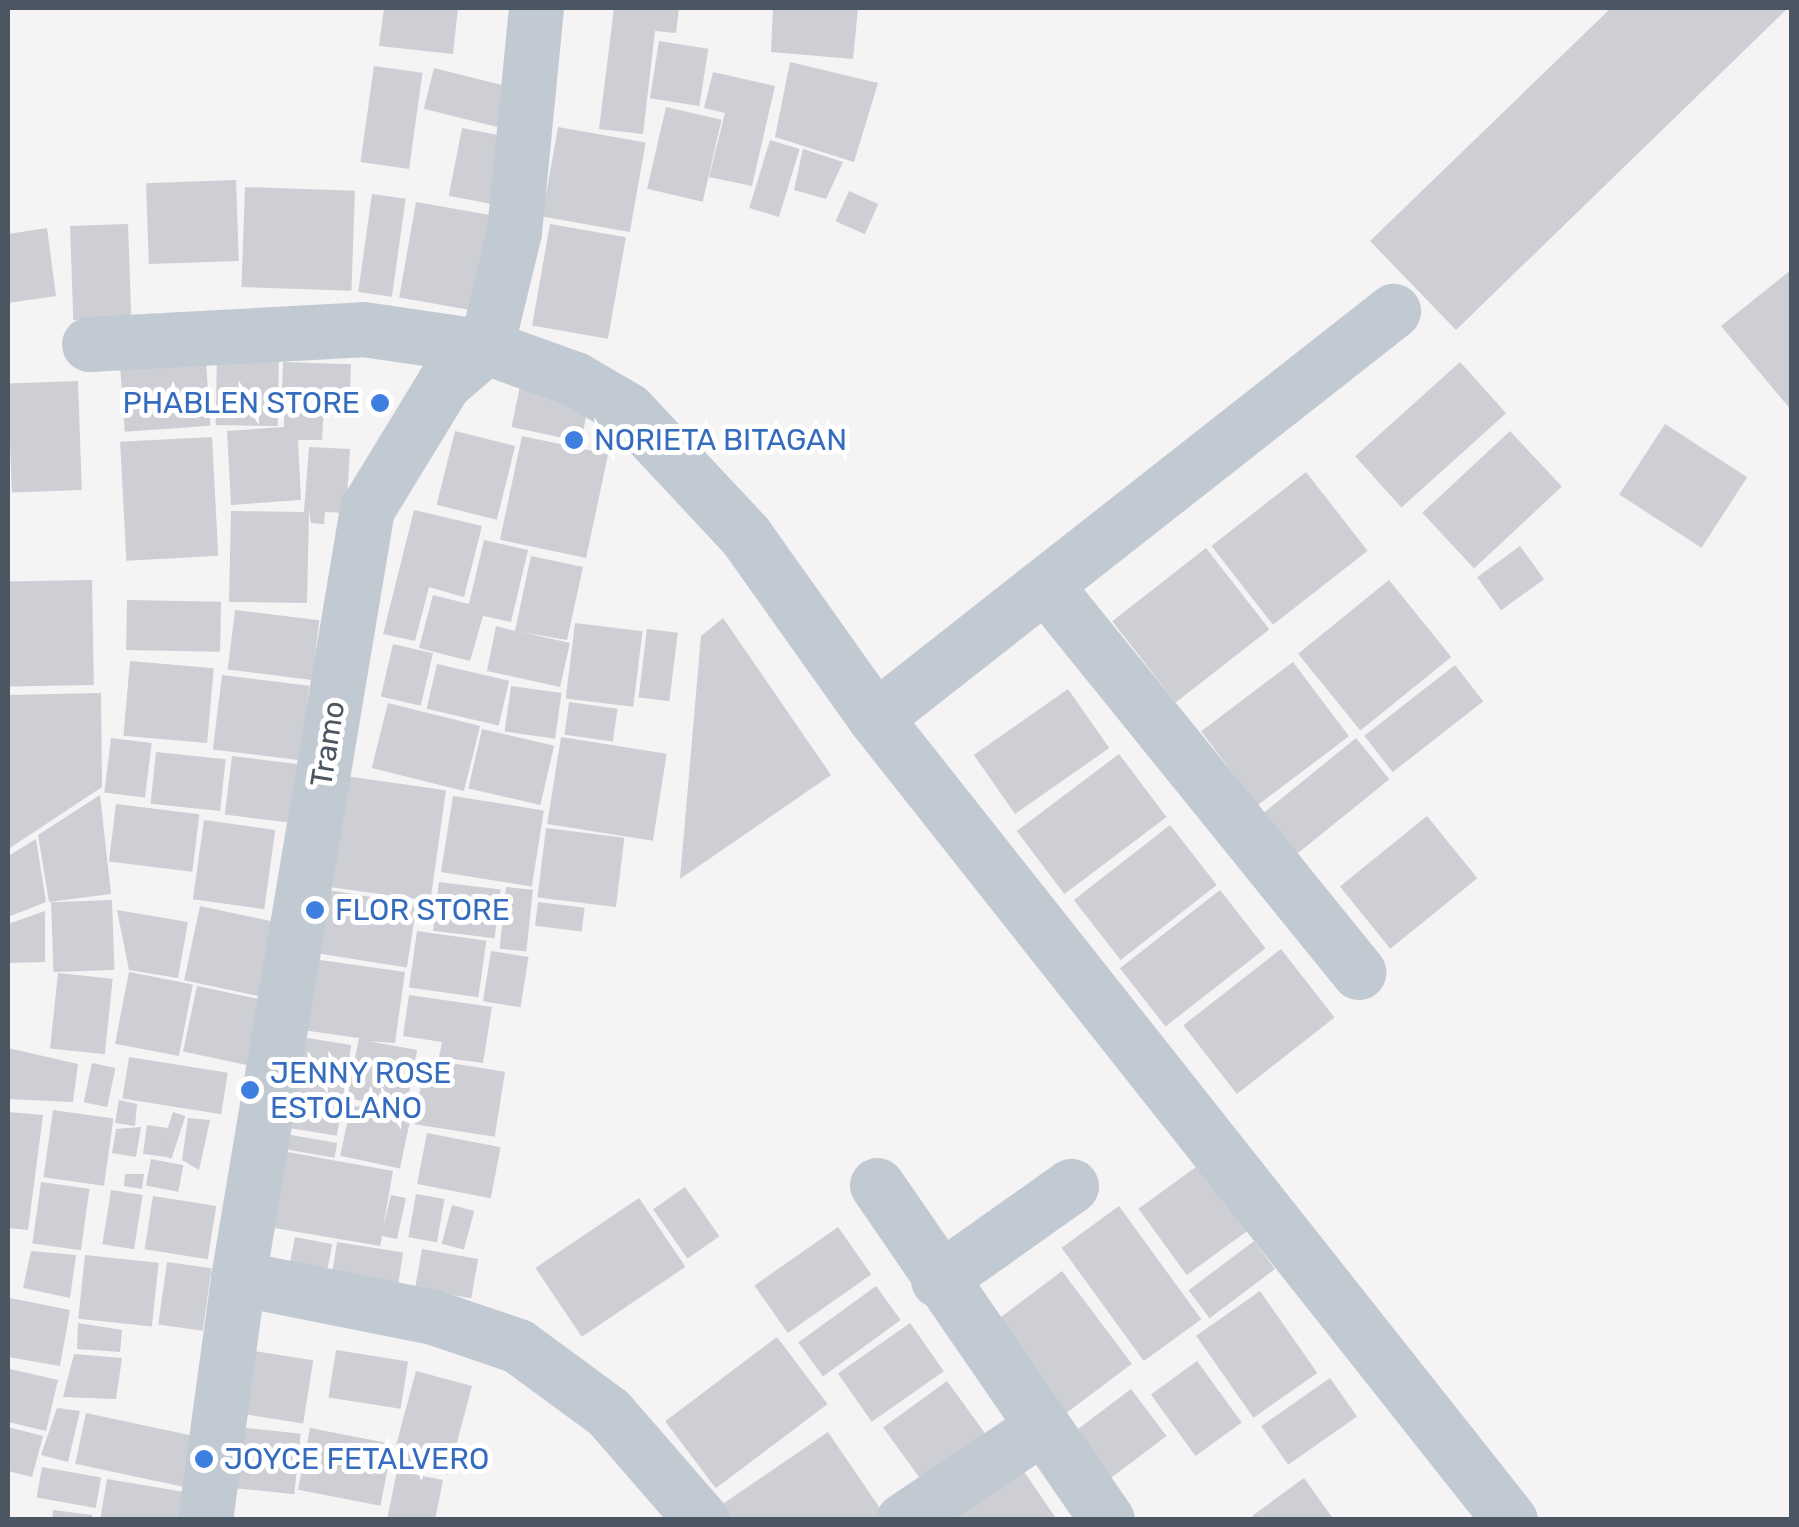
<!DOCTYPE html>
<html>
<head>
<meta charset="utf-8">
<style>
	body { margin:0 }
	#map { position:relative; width:1799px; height:1527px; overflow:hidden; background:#f5f3f3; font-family:Rubik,sans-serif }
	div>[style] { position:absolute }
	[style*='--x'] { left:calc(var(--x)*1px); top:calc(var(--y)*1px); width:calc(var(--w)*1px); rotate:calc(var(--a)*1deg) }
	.building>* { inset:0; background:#cdcfd5; transform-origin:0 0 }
	.minor>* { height:55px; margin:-27.5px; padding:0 27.5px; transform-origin:27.5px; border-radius:27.5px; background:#c1cad2 }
	.dots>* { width:28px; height:28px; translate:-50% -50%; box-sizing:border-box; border:5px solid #fff; border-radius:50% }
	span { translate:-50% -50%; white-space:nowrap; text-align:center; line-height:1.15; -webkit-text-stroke:10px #fff; paint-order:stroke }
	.shop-label { font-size:30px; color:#366cbe }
	.right { translate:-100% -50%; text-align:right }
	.left { translate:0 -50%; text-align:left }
	.street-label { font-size:30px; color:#4a5661 }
	.frame { position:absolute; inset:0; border:10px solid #4a5661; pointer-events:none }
</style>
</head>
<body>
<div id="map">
	<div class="building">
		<i style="clip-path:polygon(384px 8px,458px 8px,453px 54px,379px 46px)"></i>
		<i style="clip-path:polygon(614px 8px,679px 8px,676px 33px,655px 31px,643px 134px,599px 129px)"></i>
		<i style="clip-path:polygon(773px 8px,858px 8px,853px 59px,771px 52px)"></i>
		<i style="clip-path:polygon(1611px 8px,1788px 8px,1456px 330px,1370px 241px)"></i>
		<i style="left:659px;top:41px;width:50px;height:58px;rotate:9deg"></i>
		<i style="clip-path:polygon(790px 62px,878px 83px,854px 162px,775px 137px)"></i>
		<i style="left:374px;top:66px;width:49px;height:97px;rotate:8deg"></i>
		<i style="left:434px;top:68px;width:81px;height:42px;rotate:14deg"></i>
		<i style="clip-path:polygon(713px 72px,775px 86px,752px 186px,709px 177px,725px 113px,704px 108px)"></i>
		<i style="left:666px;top:107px;width:57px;height:84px;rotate:13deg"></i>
		<i style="left:558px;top:127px;width:89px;height:91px;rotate:10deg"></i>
		<i style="left:462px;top:128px;width:43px;height:69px;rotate:11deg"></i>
		<i style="left:770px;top:140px;width:31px;height:71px;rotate:17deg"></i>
		<i style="clip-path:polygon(803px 149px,843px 162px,826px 199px,794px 190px)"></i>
		<i style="left:236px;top:180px;width:81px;height:90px;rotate:88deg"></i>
		<i style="left:245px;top:187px;width:110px;height:100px;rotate:2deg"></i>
		<i style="left:849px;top:191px;width:32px;height:33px;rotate:24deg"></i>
		<i style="left:372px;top:194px;width:34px;height:99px;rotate:8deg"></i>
		<i style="left:416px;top:202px;width:75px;height:97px;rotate:10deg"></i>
		<i style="left:128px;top:224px;width:94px;height:58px;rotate:88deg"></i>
		<i style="left:550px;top:224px;width:77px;height:103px;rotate:10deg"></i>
		<i style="clip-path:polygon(47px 228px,56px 296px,8px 303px,8px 234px)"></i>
		<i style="clip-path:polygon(1792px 269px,1792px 411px,1721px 326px)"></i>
		<i style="left:217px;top:353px;width:62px;height:72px;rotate:1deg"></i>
		<i style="left:206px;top:362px;width:64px;height:86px;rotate:86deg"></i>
		<i style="left:283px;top:362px;width:68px;height:41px;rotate:2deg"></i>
		<i style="left:1460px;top:362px;width:69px;height:141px;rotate:48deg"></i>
		<i style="left:78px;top:381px;width:109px;height:70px;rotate:88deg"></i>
		<i style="left:521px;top:382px;width:71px;height:46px;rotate:12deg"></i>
		<i style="clip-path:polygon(284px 406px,324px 407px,322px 440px,298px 440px,301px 500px,231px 505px,227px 431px,284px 427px)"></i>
		<i style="left:1665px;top:424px;width:98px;height:84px;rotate:33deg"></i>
		<i style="left:455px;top:431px;width:62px;height:76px;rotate:14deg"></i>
		<i style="left:1510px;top:431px;width:76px;height:120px;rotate:47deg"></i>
		<i style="left:522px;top:436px;width:88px;height:106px;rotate:12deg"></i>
		<i style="left:212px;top:437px;width:119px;height:92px;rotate:87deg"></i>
		<i style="clip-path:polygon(309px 447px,350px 449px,346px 513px,325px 512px,324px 524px,311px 523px,309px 511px,307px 603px,229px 602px,231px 511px,304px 512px)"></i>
		<i style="left:1306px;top:472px;width:100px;height:120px;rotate:52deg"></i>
		<i style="clip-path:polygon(414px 510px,482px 526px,464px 597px,429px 587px,415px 641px,383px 634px)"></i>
		<i style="clip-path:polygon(484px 540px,528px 550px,511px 622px,483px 616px,470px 661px,419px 648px,433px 595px,469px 604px)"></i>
		<i style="left:1520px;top:546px;width:41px;height:53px;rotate:54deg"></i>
		<i style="left:1206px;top:548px;width:103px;height:119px;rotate:52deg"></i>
		<i style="clip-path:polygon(531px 556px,583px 567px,567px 640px,521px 632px,570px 643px,560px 687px,487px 671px,496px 626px,515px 631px)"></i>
		<i style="left:92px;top:580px;width:105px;height:84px;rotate:89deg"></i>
		<i style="left:1389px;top:580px;width:99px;height:117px;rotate:51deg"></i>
		<i style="left:127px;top:600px;width:94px;height:50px;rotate:1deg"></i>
		<i style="left:235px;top:610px;width:85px;height:60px;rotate:7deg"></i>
		<i style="clip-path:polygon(723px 618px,831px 775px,680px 879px,701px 636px)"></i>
		<i style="left:575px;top:623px;width:68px;height:76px;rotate:7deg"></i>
		<i style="left:647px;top:629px;width:31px;height:69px;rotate:7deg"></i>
		<i style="left:393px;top:644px;width:41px;height:54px;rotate:13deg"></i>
		<i style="left:130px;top:661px;width:84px;height:75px;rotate:5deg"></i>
		<i style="left:1293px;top:662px;width:93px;height:115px;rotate:53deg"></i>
		<i style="left:437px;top:664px;width:74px;height:46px;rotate:13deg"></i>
		<i style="left:1455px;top:665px;width:46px;height:115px;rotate:52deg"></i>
		<i style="left:222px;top:675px;width:88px;height:75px;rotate:7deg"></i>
		<i style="left:511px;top:686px;width:51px;height:46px;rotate:8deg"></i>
		<i style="left:1068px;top:689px;width:72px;height:115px;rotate:55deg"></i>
		<i style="clip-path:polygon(101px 693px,102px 787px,10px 848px,8px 695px)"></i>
		<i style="left:569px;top:702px;width:49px;height:33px;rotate:8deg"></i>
		<i style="left:388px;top:703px;width:95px;height:67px;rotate:14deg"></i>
		<i style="left:482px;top:729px;width:74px;height:61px;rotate:13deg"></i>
		<i style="left:561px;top:737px;width:107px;height:88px;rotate:9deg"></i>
		<i style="left:111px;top:738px;width:41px;height:55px;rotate:7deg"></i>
		<i style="left:1356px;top:738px;width:53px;height:121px;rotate:51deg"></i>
		<i style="left:156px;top:752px;width:70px;height:52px;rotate:6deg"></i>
		<i style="left:1119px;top:754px;width:79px;height:128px;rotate:53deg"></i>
		<i style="left:232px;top:756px;width:71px;height:59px;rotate:7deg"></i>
		<i style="left:345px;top:776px;width:102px;height:112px;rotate:8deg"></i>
		<i style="clip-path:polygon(100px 795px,111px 894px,49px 902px,38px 835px)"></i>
		<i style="left:453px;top:796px;width:92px;height:77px;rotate:9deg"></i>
		<i style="left:116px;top:804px;width:84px;height:58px;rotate:7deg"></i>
		<i style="left:1427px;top:816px;width:80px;height:112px;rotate:51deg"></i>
		<i style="left:204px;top:820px;width:72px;height:80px;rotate:8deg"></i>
		<i style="left:1170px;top:825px;width:76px;height:122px;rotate:52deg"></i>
		<i style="left:546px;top:828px;width:79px;height:70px;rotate:7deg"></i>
		<i style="clip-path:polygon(36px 839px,46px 902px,8px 917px,8px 856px)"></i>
		<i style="left:439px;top:882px;width:62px;height:49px;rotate:7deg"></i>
		<i style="left:506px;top:887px;width:27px;height:62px;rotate:6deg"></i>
		<i style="left:321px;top:889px;width:97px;height:64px;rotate:9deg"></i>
		<i style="left:1220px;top:890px;width:74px;height:127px;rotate:52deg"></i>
		<i style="left:112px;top:900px;width:70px;height:61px;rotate:88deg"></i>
		<i style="left:538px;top:902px;width:47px;height:24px;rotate:7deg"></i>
		<i style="left:200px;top:906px;width:84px;height:76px;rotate:12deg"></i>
		<i style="clip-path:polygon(117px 910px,188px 922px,178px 978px,129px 970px)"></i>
		<i style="clip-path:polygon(45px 911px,45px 962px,8px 963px,8px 924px)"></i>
		<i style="left:417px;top:931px;width:70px;height:57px;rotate:8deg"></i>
		<i style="left:1281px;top:949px;width:87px;height:124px;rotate:52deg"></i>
		<i style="left:491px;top:951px;width:38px;height:51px;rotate:9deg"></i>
		<i style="clip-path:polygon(306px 958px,405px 972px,395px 1043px,368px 1041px,417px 1050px,406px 1109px,347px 1098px,359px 1038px,295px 1029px)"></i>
		<i style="left:129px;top:972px;width:65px;height:73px;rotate:11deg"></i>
		<i style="left:58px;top:973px;width:55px;height:76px;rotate:6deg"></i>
		<i style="left:197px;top:986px;width:70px;height:67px;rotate:12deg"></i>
		<i style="clip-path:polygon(409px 995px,492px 1007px,483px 1063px,439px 1057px,442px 1042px,403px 1036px)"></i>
		<i style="left:295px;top:1036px;width:57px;height:92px;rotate:9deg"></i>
		<i style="clip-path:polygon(8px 1048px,78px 1064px,73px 1102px,8px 1099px)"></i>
		<i style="left:129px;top:1057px;width:100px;height:42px;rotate:9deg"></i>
		<i style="left:425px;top:1059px;width:81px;height:66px;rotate:9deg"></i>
		<i style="left:92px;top:1063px;width:24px;height:40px;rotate:12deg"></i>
		<i style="clip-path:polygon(119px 1100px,137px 1104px,135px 1126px,115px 1123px)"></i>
		<i style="left:351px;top:1105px;width:61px;height:52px;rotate:12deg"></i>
		<i style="left:53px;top:1110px;width:61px;height:68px;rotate:8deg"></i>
		<i style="clip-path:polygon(8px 1112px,43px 1115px,28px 1230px,8px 1228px)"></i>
		<i style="left:173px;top:1112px;width:13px;height:45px;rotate:18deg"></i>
		<i style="clip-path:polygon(188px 1118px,210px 1120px,199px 1170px,182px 1160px)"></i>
		<i style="left:147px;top:1125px;width:21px;height:29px;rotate:8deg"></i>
		<i style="clip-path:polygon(141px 1127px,136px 1157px,112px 1153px,116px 1129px)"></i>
		<i style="left:280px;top:1133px;width:58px;height:15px;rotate:10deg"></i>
		<i style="left:427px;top:1133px;width:75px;height:52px;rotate:11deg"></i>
		<i style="clip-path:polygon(271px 1149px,393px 1171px,383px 1228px,391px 1195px,406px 1198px,397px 1239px,382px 1236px,380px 1246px,257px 1225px)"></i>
		<i style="left:151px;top:1159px;width:33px;height:27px;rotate:11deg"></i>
		<i style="left:1200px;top:1164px;width:82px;height:76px;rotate:54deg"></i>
		<i style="clip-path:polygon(125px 1174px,144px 1174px,142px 1189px,124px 1186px)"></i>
		<i style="left:41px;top:1182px;width:49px;height:62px;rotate:8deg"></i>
		<i style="left:685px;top:1187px;width:60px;height:39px;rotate:55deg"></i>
		<i style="left:111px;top:1190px;width:32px;height:55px;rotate:9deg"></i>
		<i style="left:416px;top:1194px;width:29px;height:44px;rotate:10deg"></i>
		<i style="left:153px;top:1196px;width:64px;height:54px;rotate:9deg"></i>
		<i style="left:639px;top:1198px;width:83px;height:125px;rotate:56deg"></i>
		<i style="left:452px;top:1205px;width:23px;height:40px;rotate:15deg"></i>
		<i style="left:1119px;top:1206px;width:140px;height:71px;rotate:54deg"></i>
		<i style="left:838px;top:1227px;width:58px;height:102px;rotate:55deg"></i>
		<i style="left:295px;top:1237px;width:38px;height:32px;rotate:11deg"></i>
		<i style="left:1254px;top:1241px;width:35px;height:82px;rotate:53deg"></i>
		<i style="left:337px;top:1242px;width:67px;height:37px;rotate:9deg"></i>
		<i style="left:422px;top:1249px;width:57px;height:40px;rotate:10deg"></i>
		<i style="clip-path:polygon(31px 1251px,76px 1255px,70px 1298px,23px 1288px)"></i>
		<i style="left:85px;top:1255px;width:74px;height:64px;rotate:6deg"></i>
		<i style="left:167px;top:1262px;width:45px;height:63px;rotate:8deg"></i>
		<i style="left:1062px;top:1271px;width:116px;height:91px;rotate:53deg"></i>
		<i style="left:876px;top:1286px;width:42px;height:96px;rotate:54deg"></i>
		<i style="left:1260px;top:1291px;width:100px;height:78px;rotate:55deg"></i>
		<i style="clip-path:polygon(10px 1298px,70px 1310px,60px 1366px,8px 1357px)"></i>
		<i style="clip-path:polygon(78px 1323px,122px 1330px,120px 1352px,77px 1349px)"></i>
		<i style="left:910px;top:1323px;width:59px;height:88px;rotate:55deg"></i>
		<i style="left:777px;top:1337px;width:84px;height:140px;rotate:53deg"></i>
		<i style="left:248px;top:1350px;width:66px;height:64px;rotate:9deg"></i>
		<i style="left:336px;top:1350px;width:73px;height:48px;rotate:9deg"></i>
		<i style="clip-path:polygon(74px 1354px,122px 1358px,116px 1399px,63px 1397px)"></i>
		<i style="left:1197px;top:1361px;width:76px;height:57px;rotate:54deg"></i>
		<i style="clip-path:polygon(10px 1369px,58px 1380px,46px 1431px,8px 1422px)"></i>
		<i style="left:416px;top:1371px;width:58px;height:92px;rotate:15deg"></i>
		<i style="left:1330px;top:1378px;width:47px;height:84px;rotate:55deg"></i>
		<i style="left:947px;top:1381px;width:77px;height:79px;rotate:54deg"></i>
		<i style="left:1131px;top:1389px;width:59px;height:73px;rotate:53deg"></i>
		<i style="clip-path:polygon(57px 1408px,80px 1411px,68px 1462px,41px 1455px)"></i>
		<i style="left:86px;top:1413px;width:121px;height:52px;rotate:12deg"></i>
		<i style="clip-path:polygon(8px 1427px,43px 1436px,32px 1477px,8px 1471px)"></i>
		<i style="left:237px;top:1427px;width:64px;height:61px;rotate:6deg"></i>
		<i style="left:310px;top:1428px;width:84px;height:63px;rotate:11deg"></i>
		<i style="clip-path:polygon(828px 1432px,888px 1520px,716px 1520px,711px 1512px)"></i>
		<i style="left:42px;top:1467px;width:60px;height:31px;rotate:10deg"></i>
		<i style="clip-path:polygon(1021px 1467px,1057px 1520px,945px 1520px)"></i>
		<i style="clip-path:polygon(397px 1471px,443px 1480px,435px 1520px,387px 1520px)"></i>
		<i style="clip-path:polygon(1304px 1478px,1334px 1520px,1255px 1520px,1252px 1516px)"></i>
		<i style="clip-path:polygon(107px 1479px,197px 1494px,192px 1520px,100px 1520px)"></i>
		<i style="clip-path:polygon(53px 1510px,92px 1515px,91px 1520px,52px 1520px)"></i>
	</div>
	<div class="minor">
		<i style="--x:89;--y:344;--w:274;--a:-3.1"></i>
		<i style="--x:363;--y:329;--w:124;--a:8.3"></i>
		<i style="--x:486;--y:347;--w:95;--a:19.8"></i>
		<i style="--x:575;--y:379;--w:61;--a:30.3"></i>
		<i style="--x:628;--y:410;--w:171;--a:46.9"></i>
		<i style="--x:745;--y:535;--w:224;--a:54.6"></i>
		<i style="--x:875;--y:718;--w:1023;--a:51.63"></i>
		<i style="--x:1045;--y:585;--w:498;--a:51"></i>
		<i style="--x:875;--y:718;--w:659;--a:-38.16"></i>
		<i style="--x:877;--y:1185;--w:406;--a:55.5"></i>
		<i style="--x:238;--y:1278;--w:199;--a:11.3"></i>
		<i style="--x:433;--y:1317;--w:90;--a:18.8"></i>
		<i style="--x:518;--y:1346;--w:112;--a:36.3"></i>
		<i style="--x:608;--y:1412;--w:143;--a:49"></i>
		<i style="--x:938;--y:1280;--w:163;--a:-35.3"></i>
		<i style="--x:205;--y:1520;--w:244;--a:-82.2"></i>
		<i style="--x:238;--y:1278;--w:780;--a:-80.48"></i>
		<i style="--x:367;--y:509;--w:148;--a:-58.6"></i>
		<i style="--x:444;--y:383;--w:55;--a:-40.6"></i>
		<i style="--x:486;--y:347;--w:118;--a:-76.3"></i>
		<i style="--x:514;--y:232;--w:225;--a:-84.4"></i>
		<i style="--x:903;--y:1520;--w:167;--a:-33.8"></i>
	</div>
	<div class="dots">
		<i style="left:380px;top:403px;background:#3f7fe0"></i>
		<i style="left:574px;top:440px;background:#3f7fe0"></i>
		<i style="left:315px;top:910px;background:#3f7fe0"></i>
		<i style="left:250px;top:1090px;background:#3f7fe0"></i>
		<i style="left:204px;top:1459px;background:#3f7fe0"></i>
	</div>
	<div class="shop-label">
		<span class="right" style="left:360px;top:403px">PHABLEN STORE</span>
		<span class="left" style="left:594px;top:440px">NORIETA BITAGAN</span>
		<span class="left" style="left:335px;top:910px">FLOR STORE</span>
		<span class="left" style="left:270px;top:1090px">JENNY ROSE<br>ESTOLANO</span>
		<span class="left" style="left:224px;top:1459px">JOYCE FETALVERO</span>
	</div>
	<div class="street-label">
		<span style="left:328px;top:744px;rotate:-81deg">Tramo</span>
	</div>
	<div class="frame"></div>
</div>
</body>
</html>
